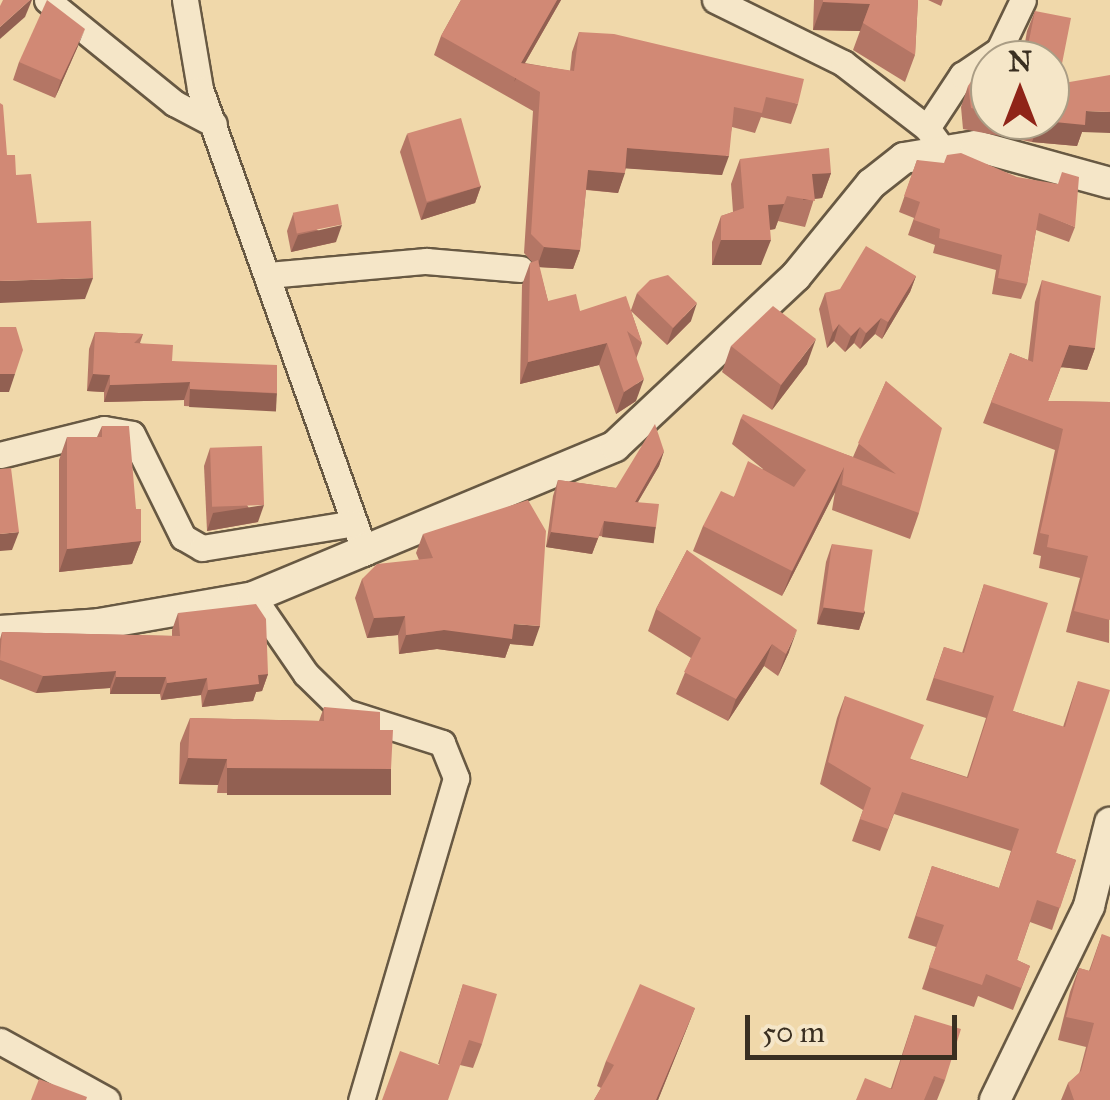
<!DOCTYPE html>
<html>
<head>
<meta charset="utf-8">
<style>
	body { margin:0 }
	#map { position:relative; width:1110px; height:1100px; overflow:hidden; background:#f0d8aa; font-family:"IM FELL Great Primer",serif }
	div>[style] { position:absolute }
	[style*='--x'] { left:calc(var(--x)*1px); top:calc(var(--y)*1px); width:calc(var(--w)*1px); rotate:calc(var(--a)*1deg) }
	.roads { filter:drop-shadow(2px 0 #685943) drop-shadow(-2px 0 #685943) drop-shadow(0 2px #685943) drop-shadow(0 -2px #685943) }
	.minor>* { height:25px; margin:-12.5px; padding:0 12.5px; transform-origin:12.5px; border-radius:12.5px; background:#f5e6c8 }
	.tertiary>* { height:30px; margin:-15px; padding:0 15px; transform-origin:15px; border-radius:15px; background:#f5e6c8 }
	.wall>* { inset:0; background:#b47665 }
	.shaded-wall>* { inset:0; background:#926052; transform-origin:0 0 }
	.building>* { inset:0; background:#d18975; transform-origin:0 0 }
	span { translate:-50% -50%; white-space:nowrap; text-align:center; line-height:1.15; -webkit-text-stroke:8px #f5e6c8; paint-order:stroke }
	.north { position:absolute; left:970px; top:40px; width:100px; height:100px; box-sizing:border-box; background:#f5e6c8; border:2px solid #aa9d85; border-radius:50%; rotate:0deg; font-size:28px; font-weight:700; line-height:40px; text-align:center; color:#3a2f21 }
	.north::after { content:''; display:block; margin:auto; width:35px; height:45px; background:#8f2418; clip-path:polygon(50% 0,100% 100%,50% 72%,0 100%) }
	.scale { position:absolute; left:745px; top:1015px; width:212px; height:45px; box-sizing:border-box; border:5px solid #3a2f21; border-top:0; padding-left:12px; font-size:30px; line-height:35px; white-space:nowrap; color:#3a2f21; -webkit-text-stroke:8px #f5e6c8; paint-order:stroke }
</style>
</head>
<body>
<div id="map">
	<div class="roads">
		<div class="minor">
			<i style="--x:47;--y:0;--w:164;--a:39"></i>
			<i style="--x:174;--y:103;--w:45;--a:27.7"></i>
			<i style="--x:185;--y:0;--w:90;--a:80.4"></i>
			<i style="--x:200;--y:89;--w:492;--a:70.4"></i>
			<i style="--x:715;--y:0;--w:143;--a:26.2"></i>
			<i style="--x:843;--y:63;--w:106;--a:37.7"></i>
			<i style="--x:927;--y:128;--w:24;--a:54"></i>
			<i style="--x:927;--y:128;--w:64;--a:-56.6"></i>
			<i style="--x:962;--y:75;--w:45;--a:-34"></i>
			<i style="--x:999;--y:50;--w:55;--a:-64.4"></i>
			<i style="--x:268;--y:275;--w:159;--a:-5.1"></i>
			<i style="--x:426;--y:261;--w:95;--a:4.8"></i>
			<i style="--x:0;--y:455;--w:107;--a:-14"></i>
			<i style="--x:104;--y:429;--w:28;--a:10"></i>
			<i style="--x:132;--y:434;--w:115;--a:63.7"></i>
			<i style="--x:183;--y:537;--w:22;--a:30"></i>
			<i style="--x:202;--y:548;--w:154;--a:-9.3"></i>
			<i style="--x:253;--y:597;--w:93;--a:55.5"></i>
			<i style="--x:306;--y:674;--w:54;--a:44.3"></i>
			<i style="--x:345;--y:712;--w:102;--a:17.7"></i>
			<i style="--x:442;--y:743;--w:38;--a:68"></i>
			<i style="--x:456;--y:778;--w:336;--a:106.4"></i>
			<i style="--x:0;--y:1041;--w:122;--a:28.9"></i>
		</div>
		<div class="tertiary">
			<i style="--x:0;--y:631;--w:99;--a:-4"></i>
			<i style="--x:99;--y:624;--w:156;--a:-9.9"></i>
			<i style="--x:253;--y:597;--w:392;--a:-22.6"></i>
			<i style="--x:615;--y:446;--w:248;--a:-43.2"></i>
			<i style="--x:796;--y:276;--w:119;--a:-50.8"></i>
			<i style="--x:871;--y:184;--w:42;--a:-38.2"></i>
			<i style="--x:904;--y:158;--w:73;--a:-9.5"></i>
			<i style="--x:976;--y:146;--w:139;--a:15.4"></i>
			<i style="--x:995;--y:1100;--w:216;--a:-64.1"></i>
			<i style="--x:1089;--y:906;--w:86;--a:-75.8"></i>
		</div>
	</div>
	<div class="wall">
		<i style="clip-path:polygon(461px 0,561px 0,525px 63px,570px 71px,572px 52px,579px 32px,798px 104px,791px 124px,761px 117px,755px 133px,732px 127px,722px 175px,626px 168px,618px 193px,586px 190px,580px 250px,573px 269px,539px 267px,548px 301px,580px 311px,631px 310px,637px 293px,691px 321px,667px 345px,631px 311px,642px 343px,636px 359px,636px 401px,616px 414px,599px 365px,520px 384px,522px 285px,530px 263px,532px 262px,524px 253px,533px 111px,434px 55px,441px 36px)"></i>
		<i style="clip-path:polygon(814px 0,918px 0,915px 55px,905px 82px,853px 50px,860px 31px,813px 30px)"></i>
		<i style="clip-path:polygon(928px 0,943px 0,941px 6px)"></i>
		<i style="clip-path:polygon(1035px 11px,1058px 84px,1082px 132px,1077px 146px,1032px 142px,963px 129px,961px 107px,968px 86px,990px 75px,990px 120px,1050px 120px,1050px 60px,1022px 60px,1027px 31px)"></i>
		<i style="clip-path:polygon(78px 46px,55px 98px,13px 80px,19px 62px)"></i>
		<i style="clip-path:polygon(407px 134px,481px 186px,475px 203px,421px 220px,400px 152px)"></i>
		<i style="clip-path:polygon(740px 159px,831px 173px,822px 198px,814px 199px,805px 227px,778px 221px,775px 229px,770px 230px,761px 265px,712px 265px,712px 242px,721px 216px,733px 212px,731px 184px)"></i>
		<i style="clip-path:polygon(917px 160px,1075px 227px,1069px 242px,1036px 230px,1027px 284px,1021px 299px,992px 294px,996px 270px,933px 253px,935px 245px,908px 235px,914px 218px,899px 212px)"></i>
		<i style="clip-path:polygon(293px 214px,336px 242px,291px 252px,287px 231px)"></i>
		<i style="clip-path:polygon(916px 276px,910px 292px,882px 339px,875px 334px,860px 349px,854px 343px,845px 352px,834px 341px,827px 348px,819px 309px,825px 293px)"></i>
		<i style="clip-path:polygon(1042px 280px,1095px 348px,1087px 370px,1061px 367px,1048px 401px,1110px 402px,1109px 643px,1066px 632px,1080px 578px,1039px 568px,1041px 556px,1033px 554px,1055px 450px,983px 423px,1010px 353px,1028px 360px,1035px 302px)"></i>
		<i style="clip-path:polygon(95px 332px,143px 334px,140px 343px,172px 361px,277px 393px,271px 410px,184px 406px,184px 400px,104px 402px,104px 392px,87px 391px,89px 349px)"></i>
		<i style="clip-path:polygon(731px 346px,807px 364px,772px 410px,722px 372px)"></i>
		<i style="clip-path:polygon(886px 381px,919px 513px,910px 539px,832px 510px,835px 492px,782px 596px,693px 551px,703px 526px,763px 469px,732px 444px,741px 418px,853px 457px)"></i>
		<i style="clip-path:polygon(102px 426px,136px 509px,141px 541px,132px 564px,59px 572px,59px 460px,67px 437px,97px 437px)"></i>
		<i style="clip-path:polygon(210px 448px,258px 522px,207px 531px,204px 466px)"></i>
		<i style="clip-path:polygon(664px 451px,659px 466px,638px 502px,656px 527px,651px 542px,599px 536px,592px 554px,546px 547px,553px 496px,558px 480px,616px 488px)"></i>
		<i style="clip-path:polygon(423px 534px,533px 646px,510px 644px,505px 658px,437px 649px,399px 654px,398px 635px,367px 638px,355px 598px,362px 579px,419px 560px,416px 553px)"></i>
		<i style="clip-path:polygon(832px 544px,865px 612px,859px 630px,817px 624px,826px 562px)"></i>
		<i style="clip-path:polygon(687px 550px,789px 652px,778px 676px,764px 666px,728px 721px,676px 694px,691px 658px,648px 631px,656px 609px)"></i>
		<i style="clip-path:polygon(984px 584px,1013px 711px,1063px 727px,1078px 681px,1056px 853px,1076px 860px,1052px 930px,1030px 922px,1017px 960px,1030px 966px,1013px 1010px,978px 996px,974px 1007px,922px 989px,936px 947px,908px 938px,932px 866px,999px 888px,1011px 851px,894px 814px,880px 851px,852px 841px,863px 810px,820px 784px,837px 718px,845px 696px,911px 759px,967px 777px,986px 718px,926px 700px,944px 647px,962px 653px)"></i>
		<i style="clip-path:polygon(178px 613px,268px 674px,262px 691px,256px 692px,253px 701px,202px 707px,201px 695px,161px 700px,160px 694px,110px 694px,110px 688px,36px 693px,0 679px,0 639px,2px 632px,172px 636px,172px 630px)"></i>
		<i style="clip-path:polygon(324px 707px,380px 730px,391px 769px,382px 794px,217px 793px,218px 785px,179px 784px,180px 743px,190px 718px,319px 721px)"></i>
		<i style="clip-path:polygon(1102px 934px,1110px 1100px,1061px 1100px,1068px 1083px,1079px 1074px,1086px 1047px,1058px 1040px,1070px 992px,1079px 968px,1089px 971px)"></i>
		<i style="clip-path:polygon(463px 984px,482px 1044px,473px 1068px,460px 1065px,438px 1064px)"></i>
		<i style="clip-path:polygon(695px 1008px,658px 1100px,594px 1100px,601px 1088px,597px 1086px,606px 1061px)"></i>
		<i style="clip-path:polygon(915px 1015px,945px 1080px,937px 1100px,856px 1100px,891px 1088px)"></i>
	</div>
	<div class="shaded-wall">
		<i style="clip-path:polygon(30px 0,32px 0,25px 17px,0 39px,0 27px)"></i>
		<i style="clip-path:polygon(557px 0,561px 0,514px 82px,521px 63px)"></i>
		<i style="clip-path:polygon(823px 2px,870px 4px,860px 31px,813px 30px)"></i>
		<i style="clip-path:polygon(85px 29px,78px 46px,55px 98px,61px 80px)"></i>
		<i style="clip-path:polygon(1086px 111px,1110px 112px,1110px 133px,1082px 132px,1077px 146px,1032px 142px,1040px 121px)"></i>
		<i style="clip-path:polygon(627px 148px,729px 156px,722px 175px,620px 168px)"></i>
		<i style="clip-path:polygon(588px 170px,625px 173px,618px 193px,581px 189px)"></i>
		<i style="clip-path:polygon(831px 173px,822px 198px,803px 200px,812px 174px)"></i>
		<i style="clip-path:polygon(481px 186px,475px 203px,421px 220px,427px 203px)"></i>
		<i style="clip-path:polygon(784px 204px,775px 229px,759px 231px,768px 205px)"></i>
		<i style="clip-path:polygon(342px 225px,336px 242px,291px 252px,298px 235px)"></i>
		<i style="clip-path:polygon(721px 240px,771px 240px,761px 265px,712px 265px)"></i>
		<i style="clip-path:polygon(544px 247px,580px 250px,573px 269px,537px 267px)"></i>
		<i style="clip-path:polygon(916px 276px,910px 292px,882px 339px,888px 322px)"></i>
		<i style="clip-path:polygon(93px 278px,85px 299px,0 303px,0 281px)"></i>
		<i style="clip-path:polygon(697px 303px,691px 321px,667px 345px,673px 328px)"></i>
		<i style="clip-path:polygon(881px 318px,875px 334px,860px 349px,866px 333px)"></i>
		<i style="clip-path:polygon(839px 324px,834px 341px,827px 348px,833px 332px)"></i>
		<i style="clip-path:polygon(860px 327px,854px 343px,845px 352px,851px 336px)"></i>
		<i style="clip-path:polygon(816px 339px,807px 364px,772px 410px,781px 385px)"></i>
		<i style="clip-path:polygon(607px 343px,599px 365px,520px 384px,528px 362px)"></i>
		<i style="clip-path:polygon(1069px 345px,1095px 348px,1087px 370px,1061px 367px,1041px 422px)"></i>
		<i style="clip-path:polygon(0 374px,15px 374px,9px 392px,0 392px)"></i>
		<i style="clip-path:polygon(93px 374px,110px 375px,104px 392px,87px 391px)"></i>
		<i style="clip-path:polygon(644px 379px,636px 401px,616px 414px,624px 392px)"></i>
		<i style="clip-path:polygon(190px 382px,184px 400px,104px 402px,110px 385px)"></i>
		<i style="left:190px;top:389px;width:87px;height:18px;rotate:3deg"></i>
		<i style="clip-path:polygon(664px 451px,659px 466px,629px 517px,635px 502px)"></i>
		<i style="clip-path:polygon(844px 467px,835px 492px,782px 596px,792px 571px)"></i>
		<i style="clip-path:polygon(264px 505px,258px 522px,207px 531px,213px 513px)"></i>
		<i style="left:604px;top:521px;width:52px;height:16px;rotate:7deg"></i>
		<i style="clip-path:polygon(19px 532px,12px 550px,0 551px,0 534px)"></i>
		<i style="clip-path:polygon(551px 532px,598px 538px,592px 554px,546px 547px)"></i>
		<i style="clip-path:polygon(141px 541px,132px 564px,59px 572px,67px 549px)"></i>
		<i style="clip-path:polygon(824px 607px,865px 612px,859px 630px,817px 624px)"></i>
		<i style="clip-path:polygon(405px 616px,398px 635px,367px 638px,374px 618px)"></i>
		<i style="clip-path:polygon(514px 624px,540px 626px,533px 646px,510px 644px,505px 658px,437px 649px,399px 654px,406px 635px,444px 630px)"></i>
		<i style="clip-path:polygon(797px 630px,789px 652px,778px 676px,786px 654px)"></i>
		<i style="clip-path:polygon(772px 644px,764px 666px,728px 721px,736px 699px)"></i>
		<i style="clip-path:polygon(116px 671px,110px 688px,36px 693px,43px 676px)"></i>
		<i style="clip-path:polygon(268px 674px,262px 691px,256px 692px,253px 701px,202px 707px,208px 690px,258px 675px)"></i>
		<i style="clip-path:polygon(116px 677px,166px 677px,160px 694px,110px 694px)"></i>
		<i style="clip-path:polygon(207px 678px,201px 695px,161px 700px,167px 683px)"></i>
		<i style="clip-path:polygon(188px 758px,227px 759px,218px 785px,179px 784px)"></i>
		<i style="left:227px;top:768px;width:164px;height:27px"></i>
		<i style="clip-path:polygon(695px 1008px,658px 1100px,656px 1100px)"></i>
	</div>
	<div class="building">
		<i style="clip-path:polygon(3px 0,30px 0,0 27px,0 6px)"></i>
		<i style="clip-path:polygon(47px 0,85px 29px,61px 80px,19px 62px)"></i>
		<i style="clip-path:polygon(461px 0,557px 0,521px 63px,574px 71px,579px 32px,614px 34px,804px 79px,798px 104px,766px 97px,762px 113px,734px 107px,729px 156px,627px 148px,625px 173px,588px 170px,580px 250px,544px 247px,531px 234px,540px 92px,441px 36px)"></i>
		<i style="clip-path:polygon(823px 0,918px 0,915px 55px,863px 23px,870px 4px,823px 2px)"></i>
		<i style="clip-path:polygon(1035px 11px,1071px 18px,1058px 84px,1110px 75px,1110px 112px,1086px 111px,1085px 125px,1034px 120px,1050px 120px,1050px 60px,1025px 60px)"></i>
		<i style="clip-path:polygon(976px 74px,990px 75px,990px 112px,971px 108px,968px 86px)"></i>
		<i style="clip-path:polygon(0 103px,3px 105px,7px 155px,15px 155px,16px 175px,31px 174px,37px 223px,91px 221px,93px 278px,0 281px)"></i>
		<i style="left:461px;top:118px;width:71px;height:56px;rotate:74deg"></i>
		<i style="clip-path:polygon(829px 148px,831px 173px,812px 174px,815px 201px,787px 196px,784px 204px,768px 205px,771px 240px,721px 240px,721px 216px,744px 208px,740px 159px)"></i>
		<i style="clip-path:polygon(961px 153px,1017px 177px,1058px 184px,1062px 172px,1079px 177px,1075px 227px,1039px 213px,1027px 284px,998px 278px,1002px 255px,939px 238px,940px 229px,914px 220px,920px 202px,904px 196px,917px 160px,944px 163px,947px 155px)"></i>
		<i style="left:338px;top:204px;width:21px;height:46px;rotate:79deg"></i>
		<i style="clip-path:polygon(866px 246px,916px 276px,888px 322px,881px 318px,866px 333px,860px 327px,851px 336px,839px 324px,833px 332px,825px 293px,840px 289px)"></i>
		<i style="clip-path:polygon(538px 260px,548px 301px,576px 294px,580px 311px,626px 296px,642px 343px,627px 331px,644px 379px,624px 392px,607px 343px,528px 362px,530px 263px)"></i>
		<i style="clip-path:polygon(668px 275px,697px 303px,673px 328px,637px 293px,650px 280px)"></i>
		<i style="clip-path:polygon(1042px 280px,1101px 296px,1095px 348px,1069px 345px,1048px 401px,1110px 402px,1110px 620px,1074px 611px,1088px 556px,1047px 547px,1049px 535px,1040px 533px,1063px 429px,991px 402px,1010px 353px,1033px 362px)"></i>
		<i style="clip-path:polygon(773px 306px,816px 339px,781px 385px,731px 346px)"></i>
		<i style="clip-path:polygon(0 327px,16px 327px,23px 350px,15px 374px,0 374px)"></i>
		<i style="clip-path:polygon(95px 332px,143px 334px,134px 343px,173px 345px,172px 361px,277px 365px,277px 393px,190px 389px,190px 382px,110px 385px,110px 375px,93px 374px)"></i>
		<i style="clip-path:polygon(886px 381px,942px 428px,919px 513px,842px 485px,844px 467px,792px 571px,703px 526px,721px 491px,734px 497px,748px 461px,794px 487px,806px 470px,741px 418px,743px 414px,896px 474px,858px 443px)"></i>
		<i style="clip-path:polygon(655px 424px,664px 451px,635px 502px,659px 504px,656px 527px,604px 521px,598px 538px,551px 532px,558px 480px,616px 488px)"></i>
		<i style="clip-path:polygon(102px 426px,129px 426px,136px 509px,141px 509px,141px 541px,67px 549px,67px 437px,102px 437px)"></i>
		<i style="left:262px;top:446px;width:59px;height:52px;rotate:88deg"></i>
		<i style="clip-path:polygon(11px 468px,19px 532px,0 534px,0 469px)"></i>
		<i style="clip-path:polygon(528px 500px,546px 531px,540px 626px,514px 624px,512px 639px,444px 630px,406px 635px,405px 616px,374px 618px,362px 579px,377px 564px,433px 558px,423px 534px)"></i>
		<i style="left:832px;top:544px;width:41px;height:64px;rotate:8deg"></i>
		<i style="clip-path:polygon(687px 550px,797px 630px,786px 654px,772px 644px,736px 699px,684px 672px,701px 638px,656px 609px)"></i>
		<i style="clip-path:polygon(984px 584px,1048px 603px,1013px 711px,1065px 727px,1078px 681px,1110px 690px,1056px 853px,1076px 860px,1060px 908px,1037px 900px,1017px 960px,1030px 966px,1021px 988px,986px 974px,982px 985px,929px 967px,944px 925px,916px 916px,932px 866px,999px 888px,1019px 829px,902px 792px,888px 829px,860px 819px,871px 788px,828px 762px,845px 696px,924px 725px,910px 759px,968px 778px,994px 696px,934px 678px,944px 647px,964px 653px)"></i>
		<i style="clip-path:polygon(256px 604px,266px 619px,268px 674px,258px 675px,259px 684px,208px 690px,207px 678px,167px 683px,166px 677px,116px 677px,116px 671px,43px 676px,0 660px,2px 632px,180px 636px,178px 613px)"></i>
		<i style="clip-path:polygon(324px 707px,380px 712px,380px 730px,393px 730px,391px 769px,227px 768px,227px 759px,188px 758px,190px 718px,324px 721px)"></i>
		<i style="clip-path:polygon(1102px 934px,1110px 937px,1110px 1100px,1074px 1100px,1068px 1083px,1081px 1071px,1094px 1023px,1066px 1017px,1079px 968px,1090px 971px)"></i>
		<i style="clip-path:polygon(463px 984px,497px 994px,482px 1044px,469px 1040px,448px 1100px,382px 1100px,400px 1051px,439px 1065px)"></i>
		<i style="clip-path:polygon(640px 984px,695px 1008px,656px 1100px,594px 1100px,614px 1065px,606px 1061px)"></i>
		<i style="clip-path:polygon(915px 1015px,961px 1029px,945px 1080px,934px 1076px,924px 1100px,856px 1100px,865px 1078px,892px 1089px)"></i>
		<i style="clip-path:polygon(39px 1079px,87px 1097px,86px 1100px,31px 1100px)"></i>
	</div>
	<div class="north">N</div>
	<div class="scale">50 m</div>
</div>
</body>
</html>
